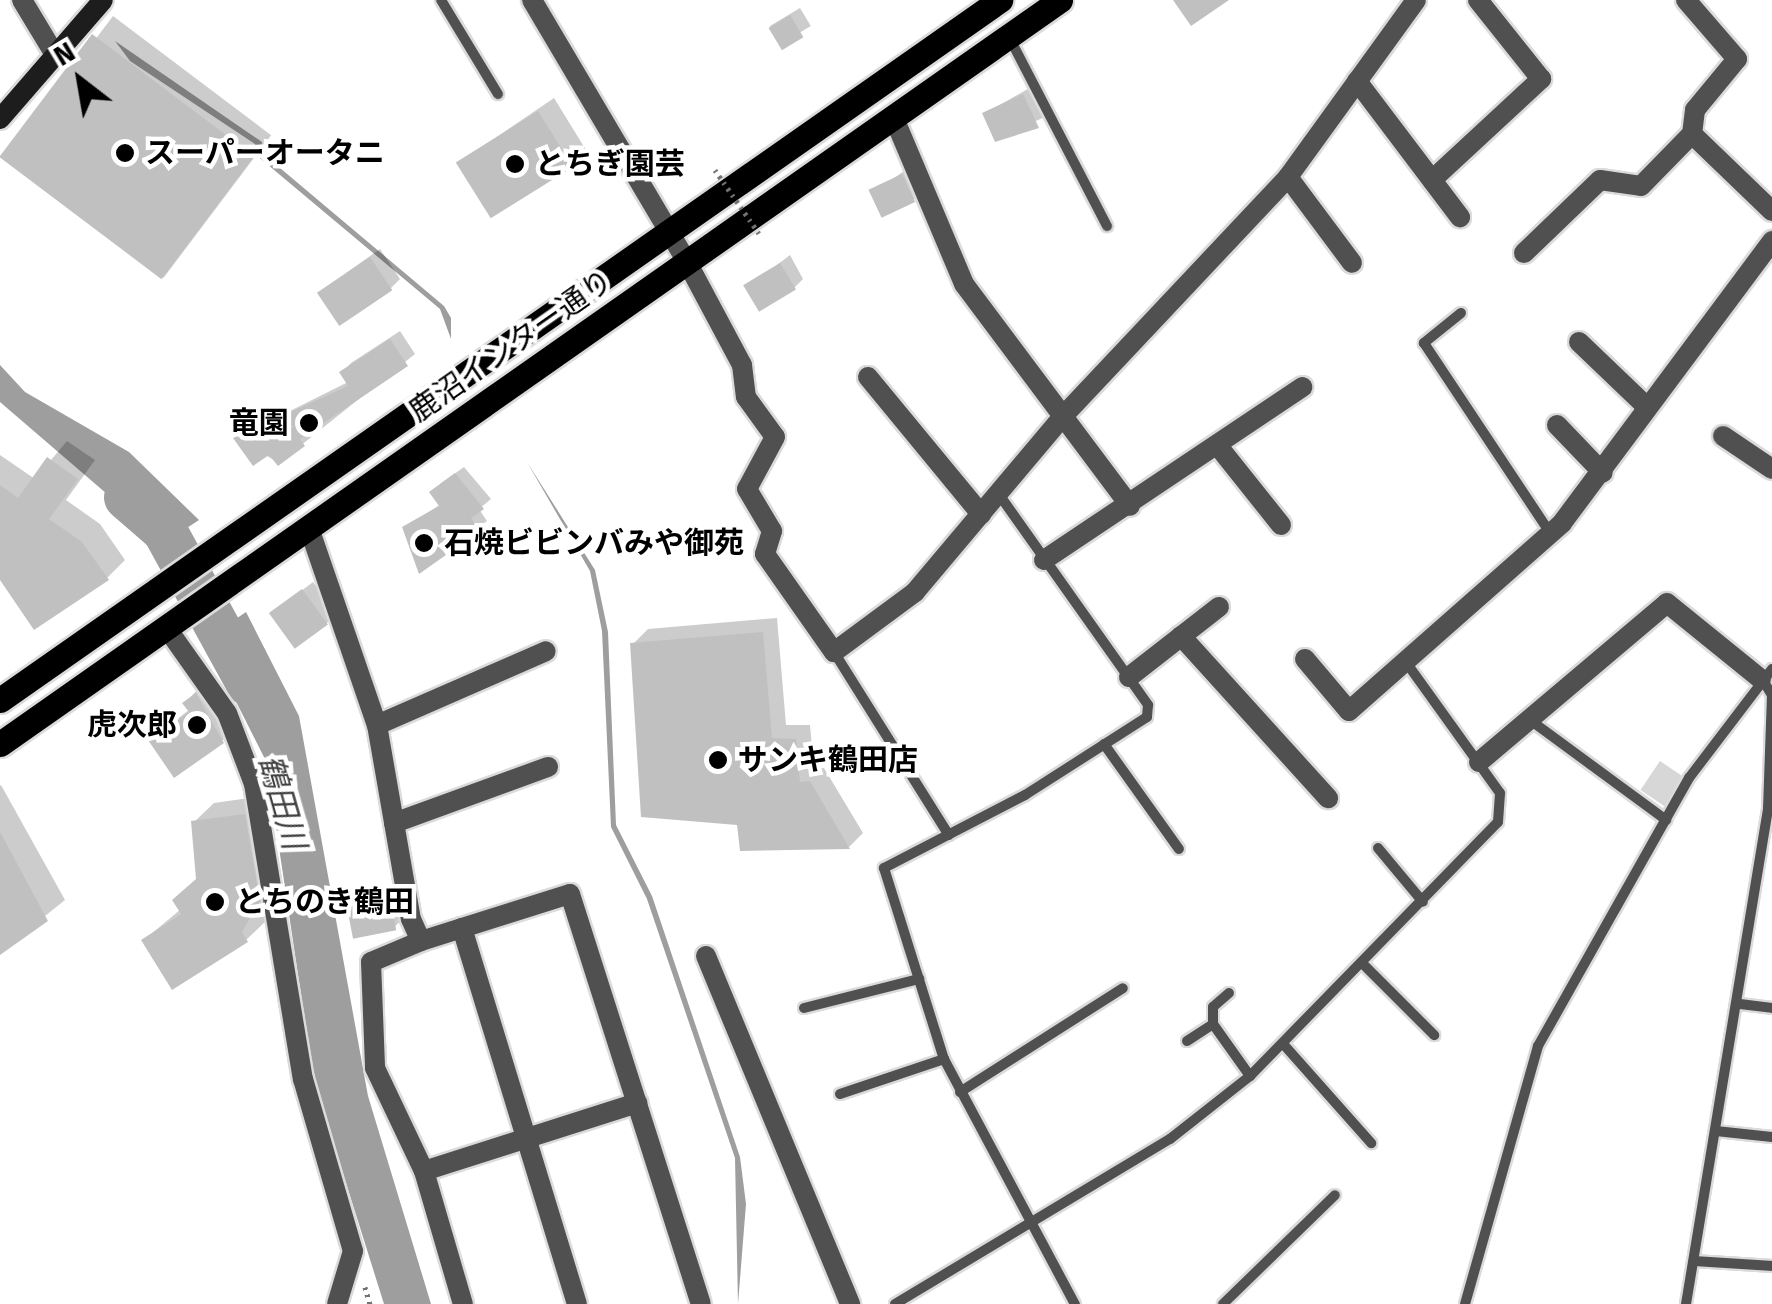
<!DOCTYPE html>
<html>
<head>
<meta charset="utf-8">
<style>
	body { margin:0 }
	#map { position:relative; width:1772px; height:1304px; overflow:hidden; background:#fff; font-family:"Fira Sans","Noto Sans JP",sans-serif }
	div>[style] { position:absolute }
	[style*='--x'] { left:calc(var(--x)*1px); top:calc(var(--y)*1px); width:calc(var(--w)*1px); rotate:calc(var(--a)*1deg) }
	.green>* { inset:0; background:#d7d7d7; transform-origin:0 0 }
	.water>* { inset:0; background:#9e9e9e }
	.shadow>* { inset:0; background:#0003; transform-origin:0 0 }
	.river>* { height:45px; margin:-22.5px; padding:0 22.5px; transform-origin:22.5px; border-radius:22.5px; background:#9e9e9e }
	.building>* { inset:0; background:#c0c0c0; transform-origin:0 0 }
	.path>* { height:5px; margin-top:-2.5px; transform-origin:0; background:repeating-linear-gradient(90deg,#727272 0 2.5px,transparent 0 7.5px) }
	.roads { filter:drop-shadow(2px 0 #dbdbdb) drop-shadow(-2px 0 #dbdbdb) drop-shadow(0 2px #dbdbdb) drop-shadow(0 -2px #dbdbdb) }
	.lane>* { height:10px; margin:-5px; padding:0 5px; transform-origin:5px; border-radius:5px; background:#505050 }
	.street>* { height:20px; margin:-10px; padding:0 10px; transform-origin:10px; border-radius:10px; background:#505050 }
	.secondary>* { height:20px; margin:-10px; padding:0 10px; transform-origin:10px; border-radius:10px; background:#1d1d1d }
	.primary>* { height:25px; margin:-12.5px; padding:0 12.5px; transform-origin:12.5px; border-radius:12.5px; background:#000 }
	.path-bridge>* { height:5px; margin-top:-2.5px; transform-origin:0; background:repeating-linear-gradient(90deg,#727272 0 2.5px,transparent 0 7.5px) }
	.dots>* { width:28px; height:28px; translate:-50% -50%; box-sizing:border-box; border:5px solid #fff; border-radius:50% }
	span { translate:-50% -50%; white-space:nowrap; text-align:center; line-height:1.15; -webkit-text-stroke:9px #fff; paint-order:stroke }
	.poi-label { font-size:30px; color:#000; font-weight:700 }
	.left { translate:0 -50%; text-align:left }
	.right { translate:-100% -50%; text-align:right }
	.street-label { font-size:30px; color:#000 }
	.water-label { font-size:32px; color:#3f3f3f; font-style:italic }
	.north { position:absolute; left:30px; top:30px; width:100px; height:100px; -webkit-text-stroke:8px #fff; paint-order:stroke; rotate:329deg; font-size:28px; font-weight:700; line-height:40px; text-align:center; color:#000 }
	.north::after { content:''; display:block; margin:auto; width:35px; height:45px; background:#000; clip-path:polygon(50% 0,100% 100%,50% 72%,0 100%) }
</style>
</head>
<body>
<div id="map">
	<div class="green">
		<i style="left:1660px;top:761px;width:29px;height:35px;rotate:34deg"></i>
	</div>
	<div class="water">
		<i style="clip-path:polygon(115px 41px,262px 142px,261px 152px,444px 306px,451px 318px,451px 339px,440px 309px,255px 154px,255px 144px,130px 61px)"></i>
		<i style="clip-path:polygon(0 365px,25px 392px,129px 452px,199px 520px,164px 543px,0 402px)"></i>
		<i style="clip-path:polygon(527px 462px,595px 570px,608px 632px,616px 825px,652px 896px,740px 1157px,746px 1204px,738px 1304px,735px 1158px,647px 899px,611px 827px,602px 631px,590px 571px)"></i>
		<i style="clip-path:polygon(246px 612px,299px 716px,368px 1096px,431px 1304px,384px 1304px,314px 1081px,266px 761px,205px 640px)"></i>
	</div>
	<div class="shadow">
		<i style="left:800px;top:8px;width:21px;height:35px;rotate:59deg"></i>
		<i style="left:113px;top:16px;width:198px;height:179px;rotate:37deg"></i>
		<i style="clip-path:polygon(1033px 86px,1047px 116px,996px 139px,984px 114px)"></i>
		<i style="clip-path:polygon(554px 98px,586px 150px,572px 165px,460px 162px)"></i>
		<i style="clip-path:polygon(911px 166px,922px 191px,913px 200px,873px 193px)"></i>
		<i style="clip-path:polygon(380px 249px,400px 279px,391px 288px,319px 292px)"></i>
		<i style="clip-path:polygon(790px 255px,803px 279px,794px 288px,757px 280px)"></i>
		<i style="clip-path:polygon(400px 331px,415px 354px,279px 463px,236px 438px,348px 382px,342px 373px,351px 363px)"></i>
		<i style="clip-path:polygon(67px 441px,95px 460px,66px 500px,100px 524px,125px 560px,107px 578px,0 575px,0 455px,35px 479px)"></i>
		<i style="clip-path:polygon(464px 467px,491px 499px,479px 509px,487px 521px,421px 570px,405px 528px,441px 504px,440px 484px)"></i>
		<i style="clip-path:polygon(313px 582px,336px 614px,326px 624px,272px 613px)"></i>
		<i style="clip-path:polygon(777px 618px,786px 725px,810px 725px,814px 769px,824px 768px,863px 833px,849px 847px,739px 822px,633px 644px,648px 629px)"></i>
		<i style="clip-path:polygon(199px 688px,237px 727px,222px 741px,151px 740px,190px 709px,185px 703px)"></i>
		<i style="clip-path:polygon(1px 785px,65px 900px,0 952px,0 786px)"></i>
		<i style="clip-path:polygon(264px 796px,278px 880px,260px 911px,266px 921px,246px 940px,144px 940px,181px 909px,204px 869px,194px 822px,214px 803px)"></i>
		<i style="clip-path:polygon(398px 885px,404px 918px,394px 927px,349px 901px)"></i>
	</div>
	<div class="river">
		<i style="--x:126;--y:497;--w:50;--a:41"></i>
		<i style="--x:164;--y:530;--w:175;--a:61.2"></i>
	</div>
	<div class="building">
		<i style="clip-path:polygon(1173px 0,1229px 0,1191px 26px)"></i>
		<i style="left:790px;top:15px;width:26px;height:25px;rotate:59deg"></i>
		<i style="left:92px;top:34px;width:203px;height:154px;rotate:37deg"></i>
		<i style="clip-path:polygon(1023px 94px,1039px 128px,995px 142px,982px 113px)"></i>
		<i style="left:538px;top:111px;width:66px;height:97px;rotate:58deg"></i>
		<i style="left:902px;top:174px;width:31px;height:37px;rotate:65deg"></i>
		<i style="left:370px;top:257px;width:40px;height:64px;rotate:56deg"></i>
		<i style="left:780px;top:263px;width:31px;height:43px;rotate:59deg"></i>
		<i style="clip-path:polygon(390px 339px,408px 366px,300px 439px,305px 446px,278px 466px,269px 455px,253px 466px,233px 438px,348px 386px,339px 372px)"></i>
		<i style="clip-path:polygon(47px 457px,78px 479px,49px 519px,82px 542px,109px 580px,34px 630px,0 580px,0 485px,18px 498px)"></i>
		<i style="clip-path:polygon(455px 473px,484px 509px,471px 518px,480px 531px,419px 574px,402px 527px,439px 506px,429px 492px)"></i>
		<i style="left:302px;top:589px;width:44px;height:41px;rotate:54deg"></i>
		<i style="clip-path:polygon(763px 632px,772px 738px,796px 739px,800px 782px,810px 781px,850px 849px,740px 851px,737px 825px,641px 817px,630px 643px)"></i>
		<i style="clip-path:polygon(196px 693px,224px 743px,174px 778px,148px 740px,189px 712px,182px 703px)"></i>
		<i style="clip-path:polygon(245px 814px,260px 901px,242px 932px,248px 942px,172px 990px,141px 940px,181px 914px,172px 900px,196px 879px,191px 821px)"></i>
		<i style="clip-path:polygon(0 832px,48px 921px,0 955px)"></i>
		<i style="left:389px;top:893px;width:38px;height:44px;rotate:79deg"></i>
	</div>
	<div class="path">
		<i style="--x:365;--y:1287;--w:18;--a:74"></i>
	</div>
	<div class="roads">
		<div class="lane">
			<i style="--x:441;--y:0;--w:110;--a:58.8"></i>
			<i style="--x:1009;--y:37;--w:213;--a:62.6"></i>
			<i style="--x:1461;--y:313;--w:48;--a:141"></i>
			<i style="--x:1424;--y:343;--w:228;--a:56.4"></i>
			<i style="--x:998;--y:493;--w:260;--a:54.7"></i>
			<i style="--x:1148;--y:705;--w:12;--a:95"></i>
			<i style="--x:1147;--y:717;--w:145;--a:147.4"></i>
			<i style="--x:1025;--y:795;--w:159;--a:152.6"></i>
			<i style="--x:884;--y:868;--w:200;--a:72.6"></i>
			<i style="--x:944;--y:1059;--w:278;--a:61.9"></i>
			<i style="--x:834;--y:652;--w:216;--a:57.9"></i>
			<i style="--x:1530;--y:720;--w:169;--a:36.3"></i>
			<i style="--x:1104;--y:744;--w:129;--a:54.5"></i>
			<i style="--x:1378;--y:848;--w:70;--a:50.2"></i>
			<i style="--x:1365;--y:966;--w:98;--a:45"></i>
			<i style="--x:1229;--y:993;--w:21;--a:139"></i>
			<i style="--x:1213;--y:1007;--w:17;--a:90"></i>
			<i style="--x:1213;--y:1024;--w:64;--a:54.6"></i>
			<i style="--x:1740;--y:1004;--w:32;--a:7"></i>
			<i style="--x:804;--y:1008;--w:119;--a:-14.2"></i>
			<i style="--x:1187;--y:1041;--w:31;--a:-33"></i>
			<i style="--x:1285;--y:1046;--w:130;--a:48.4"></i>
			<i style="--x:960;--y:1092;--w:193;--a:-32.5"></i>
			<i style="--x:840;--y:1094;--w:110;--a:-18.6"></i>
			<i style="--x:1716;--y:1131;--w:56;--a:6.1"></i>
			<i style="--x:1695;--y:1261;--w:77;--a:3.7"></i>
			<i style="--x:895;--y:1304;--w:321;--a:-31"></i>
			<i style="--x:1170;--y:1139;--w:102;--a:-38.2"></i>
			<i style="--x:1250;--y:1076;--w:355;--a:-45.7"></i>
			<i style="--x:1498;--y:822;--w:29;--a:-86"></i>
			<i style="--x:1500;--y:793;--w:161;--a:-125.7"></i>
			<i style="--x:1223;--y:1304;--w:156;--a:-44.2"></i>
			<i style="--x:1465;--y:1304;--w:268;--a:-74.2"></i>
			<i style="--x:1538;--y:1046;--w:308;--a:-60.6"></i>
			<i style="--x:1689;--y:778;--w:137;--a:-52.7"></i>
			<i style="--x:1686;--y:1304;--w:502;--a:-80.59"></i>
			<i style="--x:1768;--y:809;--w:114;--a:-88"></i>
			<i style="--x:1772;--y:695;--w:19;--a:-122"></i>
		</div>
		<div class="street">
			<i style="--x:22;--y:0;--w:62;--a:58.9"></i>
			<i style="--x:532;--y:0;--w:304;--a:59.4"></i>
			<i style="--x:687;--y:262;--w:117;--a:61.9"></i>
			<i style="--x:742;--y:365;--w:32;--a:83"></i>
			<i style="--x:746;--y:397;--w:49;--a:54.1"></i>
			<i style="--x:775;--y:437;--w:59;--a:118.3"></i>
			<i style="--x:747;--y:489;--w:49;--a:59.2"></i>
			<i style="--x:772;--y:531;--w:24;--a:107"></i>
			<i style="--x:765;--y:554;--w:120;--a:54.9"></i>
			<i style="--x:834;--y:652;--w:101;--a:-36.5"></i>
			<i style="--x:915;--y:592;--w:233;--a:-49.9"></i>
			<i style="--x:1065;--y:414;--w:325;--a:-46.7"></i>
			<i style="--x:1288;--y:177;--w:218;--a:-54.1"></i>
			<i style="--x:1686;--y:0;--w:78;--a:49.2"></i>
			<i style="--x:1737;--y:59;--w:66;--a:129.5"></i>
			<i style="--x:1695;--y:110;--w:24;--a:97"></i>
			<i style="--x:1692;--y:134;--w:111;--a:43.9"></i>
			<i style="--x:1357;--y:81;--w:171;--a:52.9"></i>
			<i style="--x:894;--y:118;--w:180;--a:67.1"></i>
			<i style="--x:964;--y:284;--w:277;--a:53.2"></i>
			<i style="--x:1288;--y:177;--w:107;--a:53.3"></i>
			<i style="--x:1432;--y:180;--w:149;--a:-42.8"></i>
			<i style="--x:1541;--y:79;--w:101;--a:-128.6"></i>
			<i style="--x:1524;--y:253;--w:105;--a:-43.8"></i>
			<i style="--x:1600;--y:180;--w:41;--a:8.3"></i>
			<i style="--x:1641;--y:186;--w:73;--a:-45.6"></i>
			<i style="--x:1579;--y:342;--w:94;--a:43.7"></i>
			<i style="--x:868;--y:377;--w:178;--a:50.5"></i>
			<i style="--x:1557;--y:425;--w:66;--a:46.2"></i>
			<i style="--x:1723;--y:436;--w:59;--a:34"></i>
			<i style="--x:1218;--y:446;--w:101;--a:51.4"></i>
			<i style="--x:309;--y:528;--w:208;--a:71"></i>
			<i style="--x:377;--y:725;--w:197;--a:80.1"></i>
			<i style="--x:411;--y:919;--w:24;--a:66"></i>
			<i style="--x:421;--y:941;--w:43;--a:-17.6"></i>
			<i style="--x:462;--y:928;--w:393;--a:73"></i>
			<i style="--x:1044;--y:560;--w:311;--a:-33.8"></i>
			<i style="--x:166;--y:627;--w:105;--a:54.7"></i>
			<i style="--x:227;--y:713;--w:76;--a:69.2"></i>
			<i style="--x:254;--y:784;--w:299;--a:80.6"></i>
			<i style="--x:303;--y:1079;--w:179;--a:73.8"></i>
			<i style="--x:353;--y:1251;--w:55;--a:106.8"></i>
			<i style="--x:1181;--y:636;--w:219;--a:47.8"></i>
			<i style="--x:1305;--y:659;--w:68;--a:49.8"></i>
			<i style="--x:1349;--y:711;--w:284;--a:-41.4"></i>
			<i style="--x:1562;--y:523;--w:352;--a:-53.3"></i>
			<i style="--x:1129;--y:677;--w:114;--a:-37.9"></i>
			<i style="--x:377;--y:725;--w:184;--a:-23.6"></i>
			<i style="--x:1479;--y:762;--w:246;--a:-40.2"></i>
			<i style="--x:1667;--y:603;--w:121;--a:39"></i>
			<i style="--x:394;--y:823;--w:164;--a:-20"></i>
			<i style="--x:462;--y:928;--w:113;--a:-17.5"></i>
			<i style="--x:570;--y:894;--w:430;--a:72.3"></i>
			<i style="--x:421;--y:941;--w:54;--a:157.2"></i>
			<i style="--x:371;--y:962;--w:106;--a:87.8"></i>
			<i style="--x:375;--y:1068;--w:114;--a:64.6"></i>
			<i style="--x:424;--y:1171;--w:139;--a:73.7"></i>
			<i style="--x:706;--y:956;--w:377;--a:67.5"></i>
			<i style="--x:424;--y:1171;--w:224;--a:-17.7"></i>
		</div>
		<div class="secondary">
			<i style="--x:0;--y:119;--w:157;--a:-49.1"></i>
		</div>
		<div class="primary">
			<i style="--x:0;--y:700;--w:1221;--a:-34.99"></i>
			<i style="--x:0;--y:744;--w:1295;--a:-35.06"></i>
		</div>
	</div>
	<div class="path-bridge">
		<i style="--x:715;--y:170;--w:79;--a:55.3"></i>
	</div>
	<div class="dots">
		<i style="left:125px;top:153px;background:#000"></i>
		<i style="left:515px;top:164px;background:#000"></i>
		<i style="left:309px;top:423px;background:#000"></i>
		<i style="left:424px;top:543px;background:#000"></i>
		<i style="left:197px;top:725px;background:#000"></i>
		<i style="left:718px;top:760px;background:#000"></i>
		<i style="left:215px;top:902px;background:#000"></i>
	</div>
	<div class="poi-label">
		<span class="left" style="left:145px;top:153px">スーパーオータニ</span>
		<span class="left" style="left:535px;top:164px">とちぎ園芸</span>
		<span class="right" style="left:289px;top:423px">竜園</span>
		<span class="left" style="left:444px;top:543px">石焼ビビンバみや御苑</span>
		<span class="right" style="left:177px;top:725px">虎次郎</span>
		<span class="left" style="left:738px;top:760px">サンキ鶴田店</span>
		<span class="left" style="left:235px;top:902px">とちのき鶴田</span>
	</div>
	<div class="street-label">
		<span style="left:511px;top:346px;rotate:-35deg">鹿沼インター通り</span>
	</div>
	<div class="water-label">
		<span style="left:282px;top:802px;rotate:74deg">鶴田川</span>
	</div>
	<div class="north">N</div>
</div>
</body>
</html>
